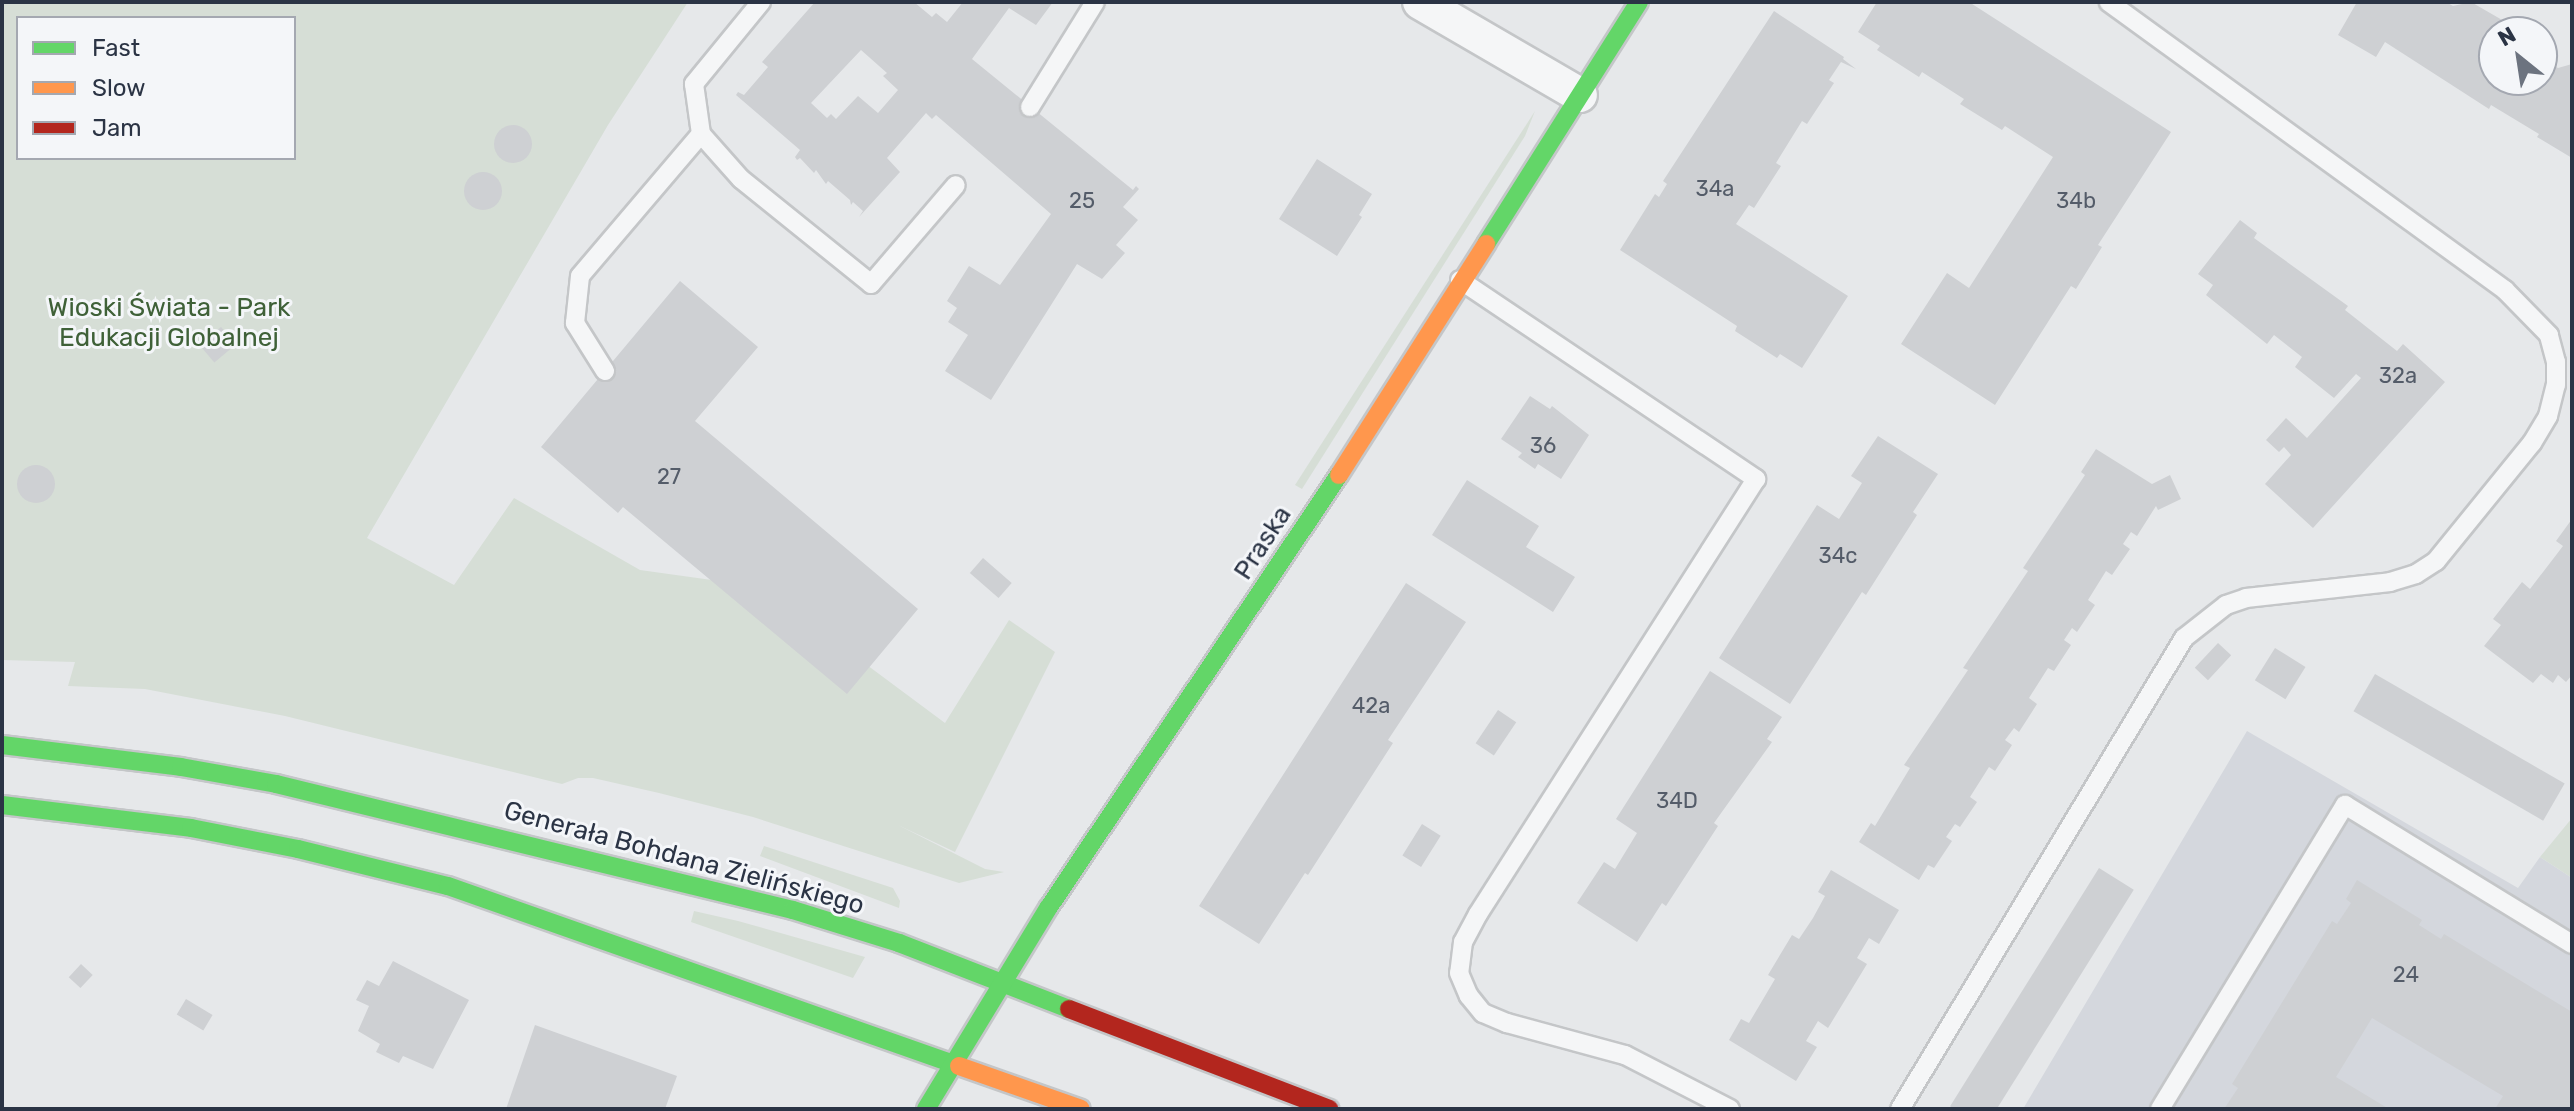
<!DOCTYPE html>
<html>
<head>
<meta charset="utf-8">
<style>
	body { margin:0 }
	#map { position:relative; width:2574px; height:1111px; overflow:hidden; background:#e6e8ea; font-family:Rubik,sans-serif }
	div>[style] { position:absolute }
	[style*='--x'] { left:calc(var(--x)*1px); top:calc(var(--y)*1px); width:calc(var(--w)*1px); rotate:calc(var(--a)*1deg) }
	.built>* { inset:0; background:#d4d7dd }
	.green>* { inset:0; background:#d6ded6 }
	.building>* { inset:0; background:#ced0d3; transform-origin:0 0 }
	.round { border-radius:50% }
	.roads { filter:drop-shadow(2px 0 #c4c6c8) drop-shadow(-2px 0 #c4c6c8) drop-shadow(0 2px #c4c6c8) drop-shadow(0 -2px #c4c6c8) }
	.lane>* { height:18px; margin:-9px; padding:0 9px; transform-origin:9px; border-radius:9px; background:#f5f6f7 }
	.street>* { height:34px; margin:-17px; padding:0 17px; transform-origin:17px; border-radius:17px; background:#f5f6f7 }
	.fast>* { height:18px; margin:-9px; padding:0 9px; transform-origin:9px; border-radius:9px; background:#63d668 }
	.slow>* { height:18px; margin:-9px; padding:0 9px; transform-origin:9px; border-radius:9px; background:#ff974d }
	.jam>* { height:18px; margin:-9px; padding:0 9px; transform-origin:9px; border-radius:9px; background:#b3261e }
	span { translate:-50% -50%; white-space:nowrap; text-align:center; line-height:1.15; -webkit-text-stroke:6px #f4f6f9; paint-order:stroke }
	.number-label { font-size:22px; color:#545c69 }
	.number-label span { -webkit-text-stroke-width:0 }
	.park-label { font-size:26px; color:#3f6138 }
	.street-label { font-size:26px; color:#2b3445 }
	.frame { position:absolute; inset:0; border:4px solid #2b3445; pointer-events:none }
	.legend { position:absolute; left:16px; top:16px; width:280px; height:144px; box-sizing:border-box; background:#f4f6f9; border:2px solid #a4a8b1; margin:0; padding:10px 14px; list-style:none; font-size:24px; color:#2b3445 }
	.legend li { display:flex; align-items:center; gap:16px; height:40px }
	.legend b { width:40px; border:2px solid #a4a8b1 }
	.north { position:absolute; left:2478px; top:16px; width:80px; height:80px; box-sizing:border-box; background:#f4f6f9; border:2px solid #a4a8b1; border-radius:50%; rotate:330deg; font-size:22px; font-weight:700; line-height:32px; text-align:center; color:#2b3445 }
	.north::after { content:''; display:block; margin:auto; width:28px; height:36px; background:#6c737f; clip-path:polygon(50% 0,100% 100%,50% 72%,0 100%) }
</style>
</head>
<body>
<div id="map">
	<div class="built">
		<i style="clip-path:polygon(2247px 731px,2518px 888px,2540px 857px,2572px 878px,2572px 1109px,2023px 1109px)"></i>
	</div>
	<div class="green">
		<i style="clip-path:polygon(evenodd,2px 2px,688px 2px,608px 125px,367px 538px,454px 585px,514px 498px,640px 570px,762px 587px,945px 723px,1009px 620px,1055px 652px,955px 852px,898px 825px,985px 869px,1004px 872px,959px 883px,753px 817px,659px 793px,593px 778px,578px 778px,562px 784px,285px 716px,145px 689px,68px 686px,75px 662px,2px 660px,2px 2px,18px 18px,294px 18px,294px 158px,18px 158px,18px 18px)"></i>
		<i style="clip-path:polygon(1535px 111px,1525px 136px,1302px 489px,1295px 485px)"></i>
		<i style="clip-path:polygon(2572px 818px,2572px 878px,2540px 857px)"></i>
		<i style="clip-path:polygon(764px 846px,893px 888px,900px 901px,899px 908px,760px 856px)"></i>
		<i style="clip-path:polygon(694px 911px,738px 921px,865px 957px,853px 978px,691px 922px)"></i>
	</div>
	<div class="building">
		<i style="clip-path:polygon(evenodd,815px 2px,914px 2px,932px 17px,936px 13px,947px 22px,963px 2px,1053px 2px,1036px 25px,1009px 8px,972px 59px,1133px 190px,1136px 186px,1139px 189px,1123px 207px,1138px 220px,1116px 245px,1125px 253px,1102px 279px,1077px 264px,991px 400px,945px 371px,968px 335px,948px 322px,957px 308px,947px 301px,969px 266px,1000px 285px,1051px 214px,936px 115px,932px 119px,926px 113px,887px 158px,900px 172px,859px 217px,863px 211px,853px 202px,851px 205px,850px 200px,828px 181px,826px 184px,816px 170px,814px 173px,800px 158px,797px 160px,795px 157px,800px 150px,736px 95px,738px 92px,744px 95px,768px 67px,762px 62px,815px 2px,861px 50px,887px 73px,883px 76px,898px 90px,878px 113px,858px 96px,836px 119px,831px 114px,827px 118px,811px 103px,861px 50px)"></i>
		<i style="clip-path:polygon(1877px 2px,1969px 2px,2171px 132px,2098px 245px,2102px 247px,2076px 289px,2071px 286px,1995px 405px,1901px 344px,1947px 273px,1969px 288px,2053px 157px,2005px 126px,2002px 130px,1960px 104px,1964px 99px,1922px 72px,1919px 77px,1877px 50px,1880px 46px,1858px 32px)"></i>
		<i style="clip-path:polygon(2357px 2px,2446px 2px,2453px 6px,2471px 2px,2523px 32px,2494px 32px,2494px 80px,2542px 80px,2542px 58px,2558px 68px,2572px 64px,2572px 158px,2537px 137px,2539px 134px,2491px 105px,2489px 109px,2385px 42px,2376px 57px,2338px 35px)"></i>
		<i style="clip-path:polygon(1774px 11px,1844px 57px,1843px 59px,1856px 69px,1841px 62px,1829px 80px,1834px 83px,1807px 124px,1802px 121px,1776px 163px,1781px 166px,1754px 208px,1749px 205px,1736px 224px,1848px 296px,1802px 368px,1780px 354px,1777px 358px,1735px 331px,1737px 326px,1620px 250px,1655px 194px,1659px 197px,1667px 184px,1663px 181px)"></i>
		<i class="round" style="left:494px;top:125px;width:38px;height:38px"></i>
		<i style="clip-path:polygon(1317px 159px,1372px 194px,1359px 215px,1362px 217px,1337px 256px,1279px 219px)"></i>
		<i class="round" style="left:464px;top:172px;width:38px;height:38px"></i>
		<i style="clip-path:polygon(2240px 220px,2257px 233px,2254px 238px,2348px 306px,2345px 310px,2397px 351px,2403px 344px,2445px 382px,2313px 528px,2265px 484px,2291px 455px,2284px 447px,2279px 452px,2266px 440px,2286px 418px,2307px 438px,2361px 378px,2356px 374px,2334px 398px,2295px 367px,2302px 357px,2274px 335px,2267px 344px,2206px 295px,2213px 285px,2198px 274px)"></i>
		<i style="clip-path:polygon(680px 281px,758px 347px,695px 421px,918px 609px,847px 694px,623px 507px,618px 513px,541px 447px)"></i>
		<i style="left:221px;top:327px;width:23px;height:28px;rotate:50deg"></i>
		<i style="clip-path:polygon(1530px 396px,1550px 409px,1552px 406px,1589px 435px,1561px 479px,1538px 464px,1535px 469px,1518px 457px,1522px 453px,1501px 439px)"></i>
		<i style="clip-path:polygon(1878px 436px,1938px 474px,1913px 512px,1917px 515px,1866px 595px,1862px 592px,1790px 704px,1719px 658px,1817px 505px,1839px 519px,1862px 483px,1851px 476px)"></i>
		<i style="clip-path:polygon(2096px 449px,2152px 484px,2170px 475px,2181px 499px,2158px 510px,2156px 506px,2137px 536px,2131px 532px,2123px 544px,2130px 549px,2112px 575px,2106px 571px,2088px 600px,2095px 605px,2077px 632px,2072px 628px,2064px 640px,2071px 645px,2054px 671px,2048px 668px,2029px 698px,2037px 704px,2019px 732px,2014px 728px,2005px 740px,2012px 745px,1995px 771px,1989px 767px,1970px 797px,1977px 802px,1960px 827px,1955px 824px,1946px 837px,1952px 841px,1934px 868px,1928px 865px,1919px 880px,1859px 842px,1871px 823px,1875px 826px,1910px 768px,1904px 765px,1968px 670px,1963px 668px,2028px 571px,2023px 568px,2085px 475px,2081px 472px)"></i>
		<i class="round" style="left:17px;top:465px;width:38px;height:38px"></i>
		<i style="clip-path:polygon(1467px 480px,1539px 526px,1526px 547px,1575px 577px,1553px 612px,1432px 535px)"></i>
		<i style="clip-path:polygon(2572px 519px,2572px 675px,2566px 682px,2558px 675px,2553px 683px,2541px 674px,2533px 683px,2484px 646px,2501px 625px,2493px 619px,2522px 582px,2530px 589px,2563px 546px,2556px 541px)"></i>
		<i style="left:983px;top:558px;width:38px;height:20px;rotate:41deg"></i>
		<i style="clip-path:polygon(1406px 583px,1466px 622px,1388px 740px,1393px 743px,1308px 875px,1305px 873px,1259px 944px,1199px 906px)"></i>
		<i style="left:2218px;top:643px;width:18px;height:34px;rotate:43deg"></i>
		<i style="left:2275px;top:648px;width:36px;height:38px;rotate:32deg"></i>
		<i style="clip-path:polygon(1710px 671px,1782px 717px,1767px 739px,1772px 742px,1714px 823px,1718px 826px,1666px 906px,1662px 903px,1637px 942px,1577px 903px,1604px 862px,1615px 869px,1637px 833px,1616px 819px)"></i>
		<i style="left:2375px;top:674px;width:219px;height:43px;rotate:30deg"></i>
		<i style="left:1498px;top:710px;width:22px;height:40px;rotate:34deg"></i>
		<i style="left:1422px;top:824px;width:22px;height:37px;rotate:32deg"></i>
		<i style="left:2099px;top:868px;width:41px;height:281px;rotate:32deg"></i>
		<i style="clip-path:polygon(1831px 870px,1899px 910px,1879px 944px,1869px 938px,1857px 958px,1867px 964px,1828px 1028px,1818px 1021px,1806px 1041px,1817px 1047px,1796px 1081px,1729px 1040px,1741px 1019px,1749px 1023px,1775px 979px,1768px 975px,1792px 935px,1799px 939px,1813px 918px,1825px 896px,1818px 892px)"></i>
		<i style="clip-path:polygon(2357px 880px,2422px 920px,2419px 925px,2441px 939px,2444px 934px,2572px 1012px,2572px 1109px,2495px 1109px,2503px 1096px,2372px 1018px,2336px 1077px,2389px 1109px,2224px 1109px,2238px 1088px,2232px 1084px,2332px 921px,2337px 924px,2351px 903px,2346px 899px)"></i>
		<i style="clip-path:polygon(393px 961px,469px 1000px,433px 1069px,403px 1056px,399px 1063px,376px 1052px,380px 1044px,358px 1031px,369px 1006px,356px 1000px,367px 980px,379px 986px)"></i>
		<i style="left:81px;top:964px;width:16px;height:18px;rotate:43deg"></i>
		<i style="left:186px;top:999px;width:31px;height:18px;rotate:31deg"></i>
		<i style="clip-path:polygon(535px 1025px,677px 1076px,665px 1109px,506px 1109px)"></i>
	</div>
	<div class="roads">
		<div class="lane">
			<i style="--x:761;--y:2;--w:106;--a:129.3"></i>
			<i style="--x:694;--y:84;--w:50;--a:82"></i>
			<i style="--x:701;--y:134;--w:60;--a:48.4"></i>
			<i style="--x:741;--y:179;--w:167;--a:38.9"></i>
			<i style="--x:871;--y:284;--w:130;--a:-49.4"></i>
			<i style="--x:1030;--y:107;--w:123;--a:-58.2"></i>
			<i style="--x:1460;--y:280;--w:357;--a:33.9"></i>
			<i style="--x:1756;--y:479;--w:516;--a:122.58"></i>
			<i style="--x:1478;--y:914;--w:32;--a:118"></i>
			<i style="--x:1463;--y:942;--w:31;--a:97"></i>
			<i style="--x:1459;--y:973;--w:25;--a:67"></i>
			<i style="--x:1469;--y:996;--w:22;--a:51"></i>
			<i style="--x:1483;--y:1013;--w:26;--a:23"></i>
			<i style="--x:1507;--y:1023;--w:122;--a:15.2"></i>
			<i style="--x:1625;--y:1055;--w:118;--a:27.2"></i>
			<i style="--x:605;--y:371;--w:57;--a:-122"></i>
			<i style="--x:575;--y:323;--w:47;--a:-83.9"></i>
			<i style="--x:580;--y:276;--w:187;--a:-49.6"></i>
			<i style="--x:1900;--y:1109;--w:550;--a:-58.91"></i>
			<i style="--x:2184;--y:638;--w:53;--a:-38.2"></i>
			<i style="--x:2226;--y:605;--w:21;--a:-19"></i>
			<i style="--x:2246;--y:598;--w:145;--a:-6.3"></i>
			<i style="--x:2390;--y:582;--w:27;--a:-17"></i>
			<i style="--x:2416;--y:574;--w:24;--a:-33"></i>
			<i style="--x:2436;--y:561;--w:152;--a:-50.9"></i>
			<i style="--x:2532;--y:443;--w:31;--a:-59"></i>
			<i style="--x:2548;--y:416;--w:32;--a:-76"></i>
			<i style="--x:2556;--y:385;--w:23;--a:-90"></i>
			<i style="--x:2556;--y:362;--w:28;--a:-105"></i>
			<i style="--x:2549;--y:335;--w:63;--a:-134.4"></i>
			<i style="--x:2505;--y:290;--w:490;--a:-144"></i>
			<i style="--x:2160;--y:1109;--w:356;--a:-58.7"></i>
			<i style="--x:2345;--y:805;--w:266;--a:31.5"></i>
		</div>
		<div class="street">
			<i style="--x:1420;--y:2;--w:185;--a:30.2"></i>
		</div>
		<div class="fast">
			<i style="--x:1486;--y:244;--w:286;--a:-57.7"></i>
			<i style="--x:2;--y:745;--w:180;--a:7"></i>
			<i style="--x:181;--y:767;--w:97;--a:10.1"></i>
			<i style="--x:276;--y:784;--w:532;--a:13.7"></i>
			<i style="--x:793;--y:910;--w:111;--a:17.3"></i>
			<i style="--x:899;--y:943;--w:182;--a:21.2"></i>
			<i style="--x:2;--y:805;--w:190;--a:6.9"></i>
			<i style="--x:191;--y:828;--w:109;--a:11.1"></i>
			<i style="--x:298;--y:849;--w:154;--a:13.9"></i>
			<i style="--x:448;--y:886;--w:542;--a:19.4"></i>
			<i style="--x:926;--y:1109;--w:237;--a:-58.7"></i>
			<i style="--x:1049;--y:907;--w:520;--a:-56.13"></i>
		</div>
		<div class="slow">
			<i style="--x:1339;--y:475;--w:274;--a:-57.5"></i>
			<i style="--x:959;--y:1066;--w:129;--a:19.4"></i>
		</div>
		<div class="jam">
			<i style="--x:1069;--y:1009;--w:279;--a:21"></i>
		</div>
	</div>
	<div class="number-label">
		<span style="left:1715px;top:189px">34a</span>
		<span style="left:1082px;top:201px">25</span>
		<span style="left:2076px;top:201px">34b</span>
		<span style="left:2398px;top:376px">32a</span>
		<span style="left:1543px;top:446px">36</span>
		<span style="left:669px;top:477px">27</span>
		<span style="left:1838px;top:556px">34c</span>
		<span style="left:1371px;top:706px">42a</span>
		<span style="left:1677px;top:801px">34D</span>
		<span style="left:2406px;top:975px">24</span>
	</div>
	<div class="park-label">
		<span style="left:169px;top:323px">Wioski Świata - Park<br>Edukacji Globalnej</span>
	</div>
	<div class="street-label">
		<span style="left:1263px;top:543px;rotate:-57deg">Praska</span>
		<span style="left:684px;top:858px;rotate:15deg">Generała Bohdana Zielińskiego</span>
	</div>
	<div class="frame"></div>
	<ul class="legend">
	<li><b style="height:10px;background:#63d668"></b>Fast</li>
	<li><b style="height:10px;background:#ff974d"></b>Slow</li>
	<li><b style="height:10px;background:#b3261e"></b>Jam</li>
	</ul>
	<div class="north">N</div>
</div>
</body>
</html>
